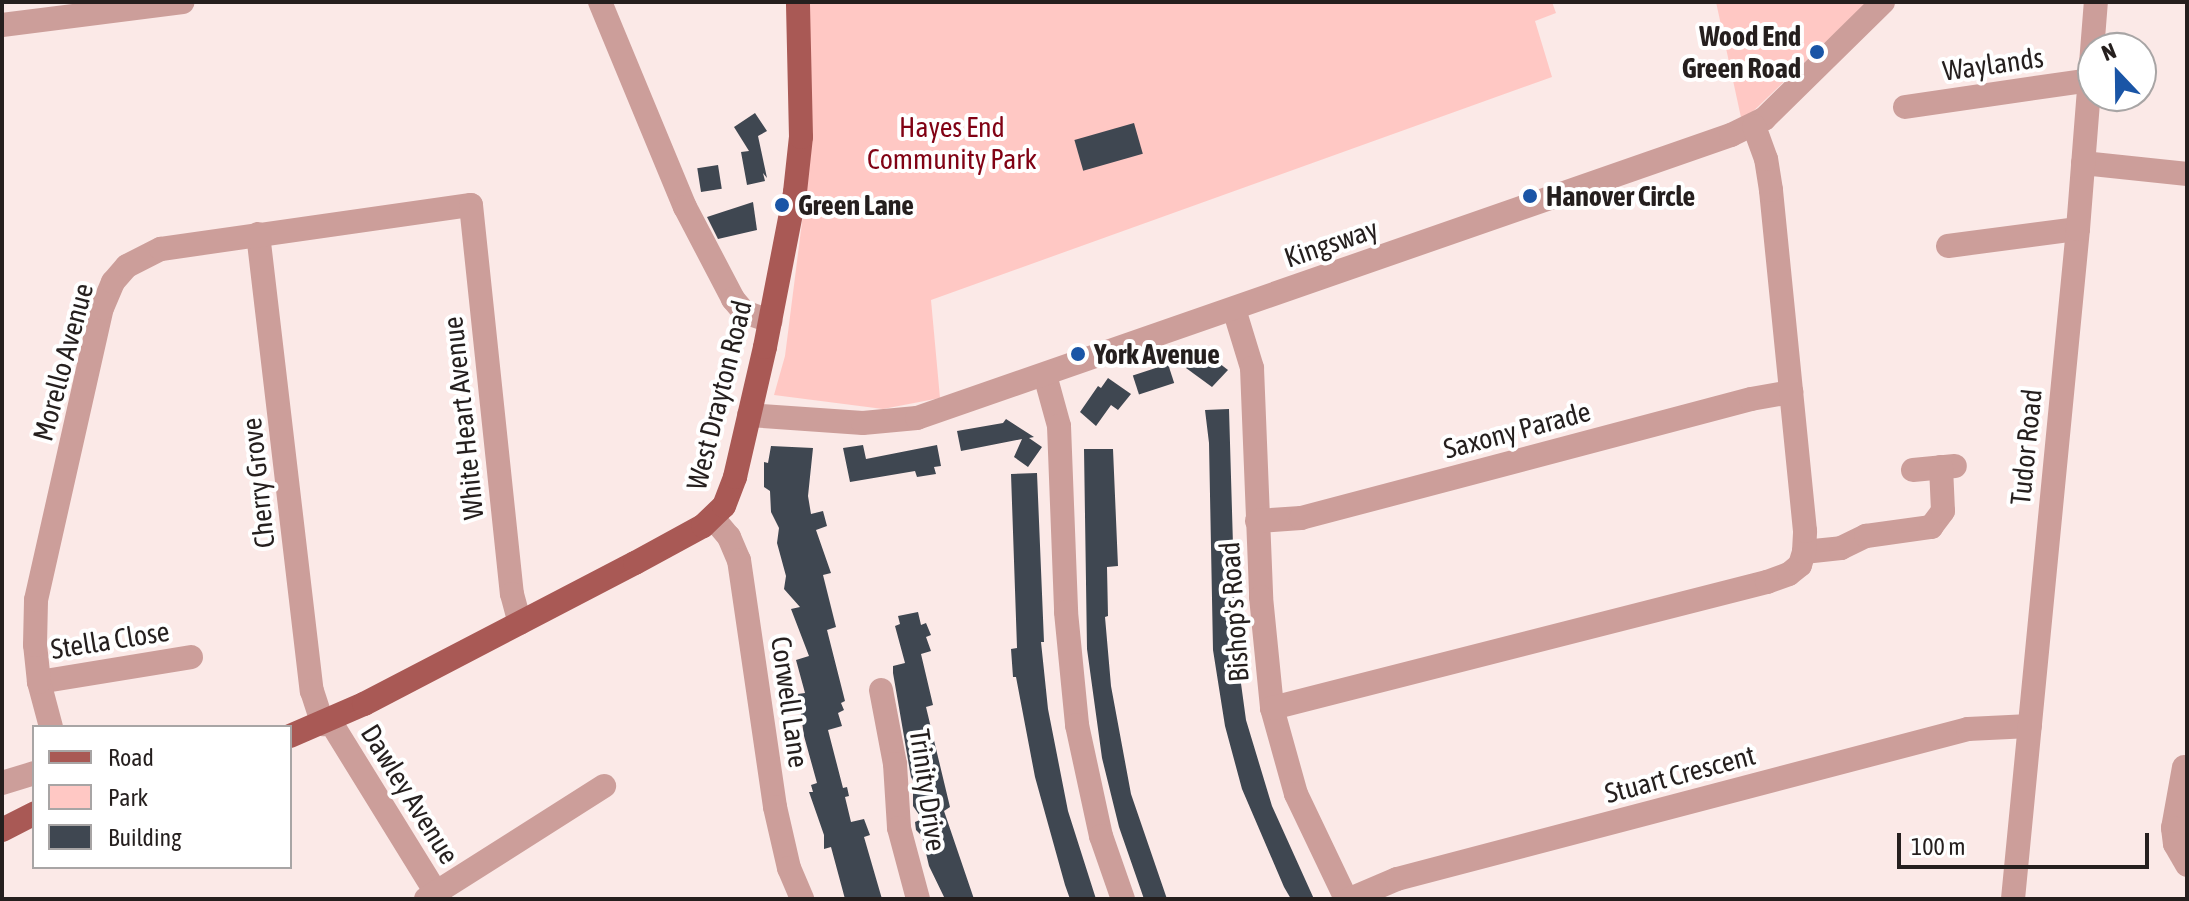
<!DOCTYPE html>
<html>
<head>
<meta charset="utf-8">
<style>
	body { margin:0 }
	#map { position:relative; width:2189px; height:901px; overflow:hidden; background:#fbe9e7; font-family:"Asap Condensed",sans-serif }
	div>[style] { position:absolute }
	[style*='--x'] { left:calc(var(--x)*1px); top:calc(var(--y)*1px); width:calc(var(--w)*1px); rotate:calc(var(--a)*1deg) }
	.green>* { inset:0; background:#ffc8c4 }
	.building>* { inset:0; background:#3f4751; transform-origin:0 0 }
	.minor>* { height:24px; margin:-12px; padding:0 12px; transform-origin:12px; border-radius:12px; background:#cc9e9a }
	.major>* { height:24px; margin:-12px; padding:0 12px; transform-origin:12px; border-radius:12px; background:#a95955 }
	.dots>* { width:22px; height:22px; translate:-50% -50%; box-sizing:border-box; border:4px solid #fff; border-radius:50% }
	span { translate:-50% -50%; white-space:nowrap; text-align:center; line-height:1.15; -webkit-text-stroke:8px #fff; paint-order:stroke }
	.poi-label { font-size:28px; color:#251f1e; font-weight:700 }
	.right { translate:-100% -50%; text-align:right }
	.left { translate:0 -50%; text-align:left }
	.street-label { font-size:28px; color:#251f1e }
	.park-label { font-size:28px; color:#810214 }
	.frame { position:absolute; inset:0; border:4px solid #251f1e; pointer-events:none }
	.legend { position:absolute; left:32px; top:725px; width:260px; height:144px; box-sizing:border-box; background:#fff; border:2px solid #a8a5a5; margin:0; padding:10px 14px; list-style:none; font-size:24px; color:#251f1e }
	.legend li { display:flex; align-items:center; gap:16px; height:40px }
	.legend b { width:40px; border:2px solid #a8a5a5 }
	.north { position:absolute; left:2077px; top:32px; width:80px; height:80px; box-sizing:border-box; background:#fff; border:2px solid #a8a5a5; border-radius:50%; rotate:338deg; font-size:22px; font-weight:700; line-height:32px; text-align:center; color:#251f1e }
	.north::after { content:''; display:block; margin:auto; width:28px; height:36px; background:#1a55a6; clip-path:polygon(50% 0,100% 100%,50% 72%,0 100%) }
	.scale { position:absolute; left:1897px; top:833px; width:252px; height:36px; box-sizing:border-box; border:4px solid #251f1e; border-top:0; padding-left:10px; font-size:24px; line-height:28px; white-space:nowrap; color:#251f1e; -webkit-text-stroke:6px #fff; paint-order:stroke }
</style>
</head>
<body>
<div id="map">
	<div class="green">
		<i style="clip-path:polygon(805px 2px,1552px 2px,1556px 13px,1535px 21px,1552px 77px,931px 300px,940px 398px,883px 409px,774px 395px,785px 356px,811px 151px)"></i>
		<i style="clip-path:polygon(1716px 2px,1867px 2px,1742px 122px)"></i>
	</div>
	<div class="building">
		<i style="clip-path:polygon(755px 113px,767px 131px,758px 136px,767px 178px,763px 173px,765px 181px,747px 185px,741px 152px,749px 151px,734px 127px)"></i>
		<i style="left:1134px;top:123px;width:32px;height:62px;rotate:74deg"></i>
		<i style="left:718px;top:165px;width:24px;height:21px;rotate:81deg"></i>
		<i style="clip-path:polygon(753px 202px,757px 230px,718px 239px,707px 217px)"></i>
		<i style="clip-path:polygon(1202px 350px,1228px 370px,1212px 387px,1186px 368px)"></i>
		<i style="left:1168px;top:364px;width:20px;height:37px;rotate:72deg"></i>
		<i style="clip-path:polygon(1108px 378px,1131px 394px,1118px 410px,1111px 405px,1096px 426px,1080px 412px,1098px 386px,1101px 388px)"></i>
		<i style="clip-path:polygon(1229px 409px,1236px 647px,1246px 720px,1272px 806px,1314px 899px,1291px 899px,1284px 887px,1242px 789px,1225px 726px,1213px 650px,1209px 443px,1205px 410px)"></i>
		<i style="clip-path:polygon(1006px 419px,1034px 437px,1029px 438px,1042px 447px,1028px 467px,1014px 457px,1022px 439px,961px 451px,957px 431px,1003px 423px)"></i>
		<i style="clip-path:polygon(863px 445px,866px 459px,937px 445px,941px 466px,934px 467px,936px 474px,917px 477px,915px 471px,850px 482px,843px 448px)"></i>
		<i style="clip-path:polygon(771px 446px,813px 448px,808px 496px,811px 514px,823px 511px,827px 526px,816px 530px,831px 573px,823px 575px,836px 627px,827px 630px,845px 701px,841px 703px,844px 710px,838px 713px,842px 726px,828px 730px,843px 788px,847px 787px,849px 796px,845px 797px,851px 822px,864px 819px,870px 835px,864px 837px,882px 899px,845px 899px,831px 847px,824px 849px,824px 835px,809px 792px,813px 792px,811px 785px,817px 783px,804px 736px,798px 694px,805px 693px,796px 660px,809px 656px,791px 609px,800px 607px,784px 589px,786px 576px,777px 543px,779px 528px,771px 512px,770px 491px,764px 487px,764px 462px,768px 463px)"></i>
		<i style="clip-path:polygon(1084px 449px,1113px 449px,1118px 566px,1107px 567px,1108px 616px,1105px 617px,1111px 686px,1131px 794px,1167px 899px,1144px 899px,1119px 827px,1102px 758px,1087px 649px)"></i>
		<i style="clip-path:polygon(1037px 473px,1044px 642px,1041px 642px,1048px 709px,1068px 811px,1096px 899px,1070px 899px,1065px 885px,1035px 777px,1016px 677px,1013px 677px,1011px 649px,1017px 648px,1011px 474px)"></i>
		<i style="clip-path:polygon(918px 612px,921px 625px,926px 623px,931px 635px,926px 637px,931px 651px,921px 654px,933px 705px,926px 707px,950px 807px,944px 811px,974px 899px,945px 899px,929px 866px,922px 836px,916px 830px,915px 822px,922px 819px,913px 806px,913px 792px,918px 790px,911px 777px,893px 673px,893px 666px,905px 663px,895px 626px,900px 624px,898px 616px)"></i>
	</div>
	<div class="minor">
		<i style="--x:600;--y:2;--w:222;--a:67.5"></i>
		<i style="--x:685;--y:207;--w:104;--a:62.4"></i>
		<i style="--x:733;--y:299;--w:17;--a:50"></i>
		<i style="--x:744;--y:312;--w:28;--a:19"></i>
		<i style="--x:2;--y:25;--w:182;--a:-7.2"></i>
		<i style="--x:1905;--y:107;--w:187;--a:-8.3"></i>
		<i style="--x:2083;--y:163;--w:105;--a:6"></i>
		<i style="--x:258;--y:234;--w:460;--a:83.3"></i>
		<i style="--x:312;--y:691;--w:35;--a:72"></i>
		<i style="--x:1948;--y:246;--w:131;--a:-7.5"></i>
		<i style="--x:1234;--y:309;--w:62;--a:73"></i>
		<i style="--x:1252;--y:368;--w:229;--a:87.7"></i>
		<i style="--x:1261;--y:597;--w:112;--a:84.3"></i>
		<i style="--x:1272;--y:708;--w:89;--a:74.4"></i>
		<i style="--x:1296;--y:794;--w:116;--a:64.5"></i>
		<i style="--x:1045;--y:375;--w:53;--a:74.6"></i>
		<i style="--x:1059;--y:426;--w:186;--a:87.8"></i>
		<i style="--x:1066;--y:612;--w:114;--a:84.4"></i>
		<i style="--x:1077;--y:725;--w:114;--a:77.8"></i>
		<i style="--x:1101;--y:836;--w:67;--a:70.8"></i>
		<i style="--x:749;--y:415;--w:114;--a:4"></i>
		<i style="--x:863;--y:423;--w:54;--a:-5.3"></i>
		<i style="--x:917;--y:418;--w:862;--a:-19.17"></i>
		<i style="--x:1731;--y:135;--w:37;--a:-26"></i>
		<i style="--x:1764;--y:119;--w:167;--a:-44.5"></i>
		<i style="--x:1913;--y:470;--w:42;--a:-5.4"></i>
		<i style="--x:713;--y:518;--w:25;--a:50"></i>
		<i style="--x:729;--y:537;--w:25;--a:67"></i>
		<i style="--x:739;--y:560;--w:250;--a:81.7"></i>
		<i style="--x:775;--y:807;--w:63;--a:77.1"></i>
		<i style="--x:789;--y:868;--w:34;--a:67"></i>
		<i style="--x:1257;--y:521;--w:44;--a:-3.9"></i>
		<i style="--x:1301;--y:518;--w:465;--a:-14.8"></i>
		<i style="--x:1751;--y:399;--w:41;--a:-9.9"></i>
		<i style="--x:1804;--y:552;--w:37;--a:-6"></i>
		<i style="--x:1841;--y:548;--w:28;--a:-26"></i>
		<i style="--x:1866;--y:536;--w:66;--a:-7.9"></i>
		<i style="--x:1931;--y:527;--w:20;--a:-53"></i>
		<i style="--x:1943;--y:511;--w:44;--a:-92.6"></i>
		<i style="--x:39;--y:682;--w:154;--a:-9.3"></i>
		<i style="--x:881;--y:690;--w:75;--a:79.3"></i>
		<i style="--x:895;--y:764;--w:64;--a:86.4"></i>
		<i style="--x:899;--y:828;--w:73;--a:75"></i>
		<i style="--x:1272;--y:708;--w:511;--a:-14.28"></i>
		<i style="--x:1767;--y:582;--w:23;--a:-20"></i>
		<i style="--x:1789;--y:574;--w:14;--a:-39"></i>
		<i style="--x:1800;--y:565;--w:14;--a:-73"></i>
		<i style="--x:1804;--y:552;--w:21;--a:-87"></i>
		<i style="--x:1805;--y:531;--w:343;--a:-95.7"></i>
		<i style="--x:1771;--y:190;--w:31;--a:-99"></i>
		<i style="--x:1766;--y:159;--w:35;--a:-110"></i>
		<i style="--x:330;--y:721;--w:209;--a:58.3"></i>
		<i style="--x:51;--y:727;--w:47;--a:-104.9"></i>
		<i style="--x:39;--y:682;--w:37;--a:-96"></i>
		<i style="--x:35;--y:645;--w:45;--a:-88.7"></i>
		<i style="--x:36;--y:600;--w:299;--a:-77.3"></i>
		<i style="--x:102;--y:308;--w:28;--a:-67"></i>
		<i style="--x:113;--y:282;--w:21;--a:-49"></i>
		<i style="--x:127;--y:266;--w:38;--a:-27"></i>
		<i style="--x:161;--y:249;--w:313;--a:-8.1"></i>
		<i style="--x:471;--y:205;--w:391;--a:84"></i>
		<i style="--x:512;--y:594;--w:30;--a:75"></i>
		<i style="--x:2184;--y:767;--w:62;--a:100.2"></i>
		<i style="--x:2173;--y:828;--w:16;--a:83"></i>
		<i style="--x:2175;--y:844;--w:24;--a:60"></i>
		<i style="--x:2;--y:783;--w:34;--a:-17"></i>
		<i style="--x:426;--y:899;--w:211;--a:-32.4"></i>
		<i style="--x:1350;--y:899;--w:51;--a:-23.1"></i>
		<i style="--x:1397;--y:879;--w:590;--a:-14.72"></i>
		<i style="--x:1968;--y:729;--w:62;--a:-2.8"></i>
		<i style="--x:2013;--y:899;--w:673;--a:-84.46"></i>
		<i style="--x:2078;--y:229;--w:228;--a:-85.5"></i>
	</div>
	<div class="major">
		<i style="--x:290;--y:736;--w:81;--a:-23.4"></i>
		<i style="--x:364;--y:704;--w:305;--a:-27.5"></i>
		<i style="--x:635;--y:563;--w:77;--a:-28.6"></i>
		<i style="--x:703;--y:526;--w:29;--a:-44"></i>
		<i style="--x:724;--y:506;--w:31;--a:-69"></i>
		<i style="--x:735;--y:477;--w:133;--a:-77"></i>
		<i style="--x:765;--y:347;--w:158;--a:-79"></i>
		<i style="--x:795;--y:192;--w:55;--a:-83.8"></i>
		<i style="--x:801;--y:137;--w:135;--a:-91.3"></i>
		<i style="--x:2;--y:830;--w:36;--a:-27"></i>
	</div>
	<div class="dots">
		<i style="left:1817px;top:52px;background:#1a55a6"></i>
		<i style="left:1530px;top:196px;background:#1a55a6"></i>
		<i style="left:782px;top:205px;background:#1a55a6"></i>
		<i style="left:1078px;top:354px;background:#1a55a6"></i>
	</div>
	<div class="poi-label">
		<span class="right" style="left:1801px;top:52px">Wood End<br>Green Road</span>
		<span class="left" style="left:1546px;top:196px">Hanover Circle</span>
		<span class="left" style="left:798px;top:205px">Green Lane</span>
		<span class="left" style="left:1094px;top:354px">York Avenue</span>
	</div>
	<div class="street-label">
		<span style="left:1993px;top:64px;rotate:-8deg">Waylands</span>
		<span style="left:1331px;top:243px;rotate:-19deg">Kingsway</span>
		<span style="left:63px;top:362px;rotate:-75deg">Morello Avenue</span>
		<span style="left:719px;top:395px;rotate:-76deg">West Drayton Road</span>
		<span style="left:463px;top:418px;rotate:-96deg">White Heart Avenue</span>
		<span style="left:1517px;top:430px;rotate:-15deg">Saxony Parade</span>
		<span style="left:2026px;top:447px;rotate:-84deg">Tudor Road</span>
		<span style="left:258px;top:483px;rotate:-96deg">Cherry Grove</span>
		<span style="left:1234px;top:612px;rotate:-94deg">Bishop's Road</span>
		<span style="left:110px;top:640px;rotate:-9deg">Stella Close</span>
		<span style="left:790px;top:702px;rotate:82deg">Corwell Lane</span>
		<span style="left:1680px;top:774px;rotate:-15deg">Stuart Crescent</span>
		<span style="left:928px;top:790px;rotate:82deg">Trinity Drive</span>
		<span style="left:410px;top:794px;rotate:58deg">Dawley Avenue</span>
	</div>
	<div class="park-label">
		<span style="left:952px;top:143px">Hayes End<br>Community Park</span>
	</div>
	<div class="frame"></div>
	<ul class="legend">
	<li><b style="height:10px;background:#a95955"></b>Road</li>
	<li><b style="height:22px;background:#ffc8c4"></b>Park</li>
	<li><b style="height:22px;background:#3f4751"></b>Building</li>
	</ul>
	<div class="north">N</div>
	<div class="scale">100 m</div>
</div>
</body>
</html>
